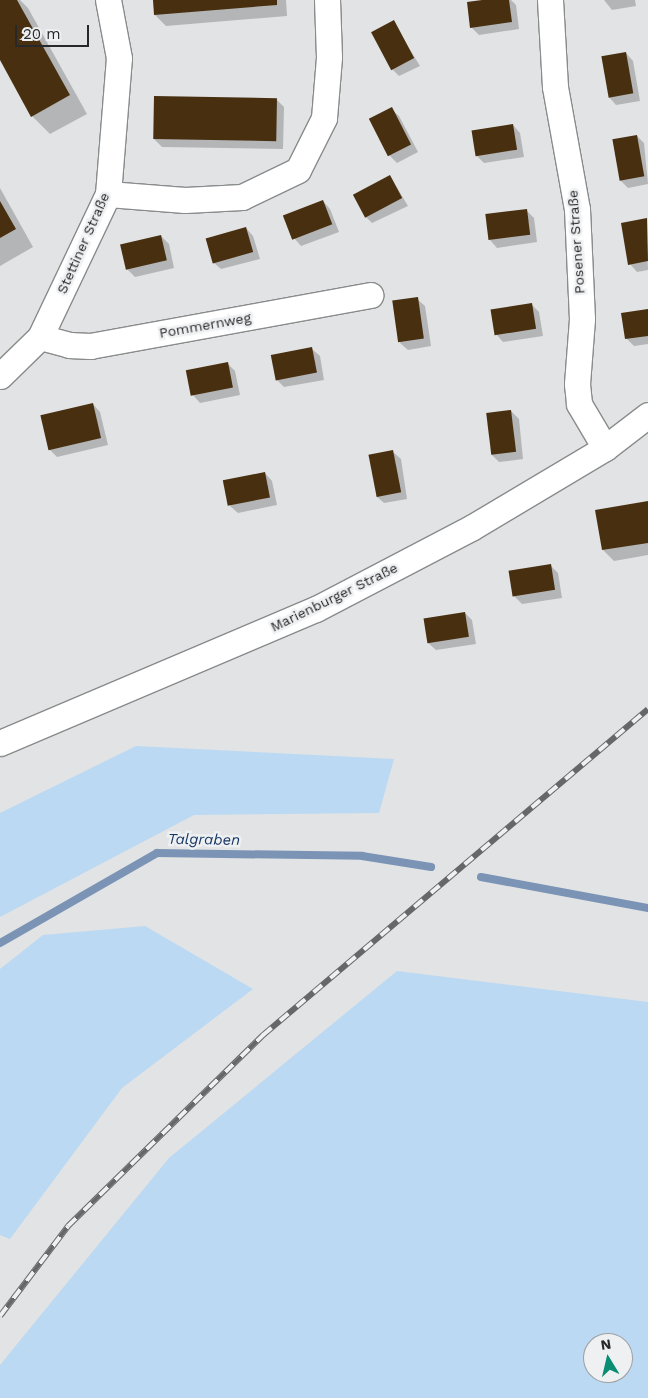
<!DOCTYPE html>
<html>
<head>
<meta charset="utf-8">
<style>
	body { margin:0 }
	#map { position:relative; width:648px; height:1398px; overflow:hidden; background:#e1e3e4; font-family:"Work Sans",sans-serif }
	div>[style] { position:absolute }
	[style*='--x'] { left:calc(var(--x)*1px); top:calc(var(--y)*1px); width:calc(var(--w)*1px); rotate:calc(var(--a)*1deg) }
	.green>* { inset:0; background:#bbd9f3 }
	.shadow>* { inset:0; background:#0003 }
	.stream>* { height:8px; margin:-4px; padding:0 4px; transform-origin:4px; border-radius:4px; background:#7b93b5 }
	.building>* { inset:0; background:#482f10; transform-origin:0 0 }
	.roads { filter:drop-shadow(1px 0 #898b8c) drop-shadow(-1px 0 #898b8c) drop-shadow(0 1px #898b8c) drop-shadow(0 -1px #898b8c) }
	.street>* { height:25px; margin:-12.5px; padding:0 12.5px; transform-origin:12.5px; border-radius:12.5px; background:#fff }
	.rail>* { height:5.5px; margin-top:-2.75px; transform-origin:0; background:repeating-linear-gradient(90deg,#eef0f2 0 11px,#656768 0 22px); box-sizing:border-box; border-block:1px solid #656768 }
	span { translate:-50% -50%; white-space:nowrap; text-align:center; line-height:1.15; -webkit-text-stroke:5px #eef0f2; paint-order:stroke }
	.street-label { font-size:14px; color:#272829 }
	.water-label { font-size:15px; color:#163663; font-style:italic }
	.north { position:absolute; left:583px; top:1333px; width:50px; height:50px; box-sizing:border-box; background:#eef0f2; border:1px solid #9ea0a2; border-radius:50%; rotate:351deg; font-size:14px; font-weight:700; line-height:20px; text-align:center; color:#272829 }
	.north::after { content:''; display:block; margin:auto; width:18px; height:22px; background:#098d73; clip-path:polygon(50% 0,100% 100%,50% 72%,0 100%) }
	.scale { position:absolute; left:15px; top:25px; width:74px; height:22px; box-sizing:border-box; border:2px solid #272829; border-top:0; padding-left:6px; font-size:15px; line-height:18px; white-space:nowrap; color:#272829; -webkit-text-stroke:4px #eef0f2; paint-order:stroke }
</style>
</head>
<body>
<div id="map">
	<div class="green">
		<i style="clip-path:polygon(136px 746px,394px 759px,379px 813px,194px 815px,0 917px,0 813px)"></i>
		<i style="clip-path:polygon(145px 926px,253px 989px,122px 1088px,10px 1239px,0 1235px,0 969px,43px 935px)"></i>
		<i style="clip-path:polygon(evenodd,397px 971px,648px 1002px,648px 1398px,0 1398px,0 1365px,169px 1158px,397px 971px,593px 1343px,623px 1343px,623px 1373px,593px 1373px,593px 1343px)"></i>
	</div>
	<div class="shadow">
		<i style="clip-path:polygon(0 0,20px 0,28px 8px,87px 114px,50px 134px,32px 116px,0 58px)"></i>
		<i style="clip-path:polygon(154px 0,286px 0,287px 16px,166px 26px,155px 15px)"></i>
		<i style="clip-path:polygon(491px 0,511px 0,516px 5px,519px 29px,479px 35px,471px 27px)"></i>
		<i style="clip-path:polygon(604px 0,635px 0,636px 6px,612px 10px)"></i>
		<i style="clip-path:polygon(393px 22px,420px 66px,399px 76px,392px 69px)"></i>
		<i style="clip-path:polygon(626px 53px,633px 61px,640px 101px,616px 105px,609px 97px)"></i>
		<i style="clip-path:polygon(276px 99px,284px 107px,283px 149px,162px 147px,154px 139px)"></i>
		<i style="clip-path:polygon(391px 109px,399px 116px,418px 152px,397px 163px,390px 156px)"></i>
		<i style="clip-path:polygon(513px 125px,520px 133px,524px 157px,484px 163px,476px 155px)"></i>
		<i style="clip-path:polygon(637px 136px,644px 143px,648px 184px,628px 188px,620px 180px)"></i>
		<i style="clip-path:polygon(390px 176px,408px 206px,372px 223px,365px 216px)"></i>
		<i style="clip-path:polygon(0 188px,33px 247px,0 266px)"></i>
		<i style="clip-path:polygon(323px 201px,330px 209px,339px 232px,301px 246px,294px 238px)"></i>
		<i style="clip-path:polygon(526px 210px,534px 218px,537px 242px,497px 248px,490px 240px)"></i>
		<i style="clip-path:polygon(646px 220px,648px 270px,637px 272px,630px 264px)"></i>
		<i style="clip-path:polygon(246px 228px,253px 236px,260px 259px,221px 269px,213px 262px)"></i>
		<i style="clip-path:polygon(161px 236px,169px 244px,174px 268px,135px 277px,127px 269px)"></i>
		<i style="clip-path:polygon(417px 299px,425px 306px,431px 346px,408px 350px,400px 343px)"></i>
		<i style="clip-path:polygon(532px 305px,539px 312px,543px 336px,503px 342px,496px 334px)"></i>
		<i style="clip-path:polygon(648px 311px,648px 344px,634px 346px,626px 338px)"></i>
		<i style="clip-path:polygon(312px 349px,320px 356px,324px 380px,284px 387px,277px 380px)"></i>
		<i style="clip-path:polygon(228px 364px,235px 371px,240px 395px,200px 403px,193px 395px)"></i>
		<i style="clip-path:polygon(93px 404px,100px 412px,108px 445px,57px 457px,49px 449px)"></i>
		<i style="clip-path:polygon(511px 411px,519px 419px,523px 459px,499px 462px,491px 454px)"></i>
		<i style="clip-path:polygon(393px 452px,401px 459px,407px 499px,384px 503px,376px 496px)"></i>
		<i style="clip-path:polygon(265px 473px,272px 481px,277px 505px,238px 513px,230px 506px)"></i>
		<i style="clip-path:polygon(648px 503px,648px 555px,614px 561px,603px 550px)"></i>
		<i style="clip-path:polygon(551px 566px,558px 573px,562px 598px,522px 604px,514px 596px)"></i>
		<i style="clip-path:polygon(465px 613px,472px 620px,476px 644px,436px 650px,428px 643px)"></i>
	</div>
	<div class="stream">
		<i style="--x:481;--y:877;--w:170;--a:10.5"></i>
		<i style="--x:0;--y:943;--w:181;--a:-29.8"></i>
		<i style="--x:157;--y:853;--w:205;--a:0.8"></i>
		<i style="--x:362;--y:856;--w:70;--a:9.1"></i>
	</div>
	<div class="building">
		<i style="clip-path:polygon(0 0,17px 0,70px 95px,31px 117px,0 60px)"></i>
		<i style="clip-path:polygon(153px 0,277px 0,277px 5px,154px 15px)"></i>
		<i style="clip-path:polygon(482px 0,509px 0,512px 22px,470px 28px,467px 2px)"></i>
		<i style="left:394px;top:20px;width:43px;height:26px;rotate:62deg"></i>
		<i style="left:626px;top:52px;width:42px;height:25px;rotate:80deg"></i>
		<i style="left:154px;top:96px;width:123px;height:43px;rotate:1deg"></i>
		<i style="left:392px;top:107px;width:42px;height:26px;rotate:63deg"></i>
		<i style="left:513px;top:124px;width:26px;height:42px;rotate:81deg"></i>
		<i style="left:637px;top:135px;width:42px;height:25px;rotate:80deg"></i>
		<i style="left:390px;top:175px;width:26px;height:42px;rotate:62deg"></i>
		<i style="left:323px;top:200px;width:26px;height:43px;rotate:69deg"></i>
		<i style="clip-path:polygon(0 201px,16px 229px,0 238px)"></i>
		<i style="left:527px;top:209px;width:26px;height:42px;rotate:83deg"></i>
		<i style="clip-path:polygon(647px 218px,648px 261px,628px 265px,621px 223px)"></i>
		<i style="left:246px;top:227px;width:26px;height:42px;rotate:74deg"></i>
		<i style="left:161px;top:235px;width:26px;height:42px;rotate:77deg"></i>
		<i style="left:418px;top:297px;width:42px;height:26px;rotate:82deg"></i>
		<i style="left:532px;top:303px;width:26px;height:42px;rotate:81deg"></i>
		<i style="clip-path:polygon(648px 309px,648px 336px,625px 339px,621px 313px)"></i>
		<i style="left:312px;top:347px;width:26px;height:42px;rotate:79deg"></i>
		<i style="left:228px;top:362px;width:26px;height:43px;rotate:79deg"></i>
		<i style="left:93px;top:403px;width:36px;height:54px;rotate:77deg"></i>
		<i style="left:511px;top:410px;width:42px;height:25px;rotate:83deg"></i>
		<i style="left:393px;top:450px;width:43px;height:25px;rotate:79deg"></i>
		<i style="left:265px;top:472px;width:26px;height:43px;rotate:79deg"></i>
		<i style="clip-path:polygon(648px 501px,648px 543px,602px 550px,595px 510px)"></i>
		<i style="left:551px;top:564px;width:26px;height:43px;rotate:81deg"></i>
		<i style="left:465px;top:612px;width:25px;height:42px;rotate:81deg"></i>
	</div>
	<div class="roads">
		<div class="street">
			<i style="--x:550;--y:0;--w:87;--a:86.7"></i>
			<i style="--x:555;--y:87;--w:124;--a:79.8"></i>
			<i style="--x:577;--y:209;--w:110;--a:87.4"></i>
			<i style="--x:582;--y:319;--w:65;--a:94.4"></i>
			<i style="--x:577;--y:384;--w:20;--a:84"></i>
			<i style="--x:579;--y:404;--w:51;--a:59.4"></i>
			<i style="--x:108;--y:194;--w:77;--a:4.5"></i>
			<i style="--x:185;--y:200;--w:57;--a:-3"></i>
			<i style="--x:242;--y:197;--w:62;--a:-25.7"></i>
			<i style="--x:298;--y:170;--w:58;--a:-63.4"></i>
			<i style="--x:324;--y:118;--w:61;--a:-85.3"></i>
			<i style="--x:329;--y:57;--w:57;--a:-92"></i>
			<i style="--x:40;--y:337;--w:30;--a:15"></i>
			<i style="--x:69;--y:345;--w:21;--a:3"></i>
			<i style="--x:90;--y:346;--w:285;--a:-10.3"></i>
			<i style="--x:0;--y:376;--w:56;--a:-44.3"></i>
			<i style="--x:40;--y:337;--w:158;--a:-64.6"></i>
			<i style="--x:108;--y:194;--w:136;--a:-85.4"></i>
			<i style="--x:119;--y:58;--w:59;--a:-100.7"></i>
			<i style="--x:0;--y:743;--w:343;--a:-23"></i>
			<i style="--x:316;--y:609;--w:175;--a:-27.6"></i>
			<i style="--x:471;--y:528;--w:156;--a:-30.8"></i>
			<i style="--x:605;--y:448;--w:54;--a:-37.5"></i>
		</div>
	</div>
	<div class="rail">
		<i style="--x:0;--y:1316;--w:113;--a:-52.9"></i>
		<i style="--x:68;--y:1226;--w:273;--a:-44.4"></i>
		<i style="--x:263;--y:1035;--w:504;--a:-40.26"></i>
	</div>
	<div class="street-label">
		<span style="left:576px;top:242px;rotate:-94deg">Posener Straße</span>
		<span style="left:83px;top:243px;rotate:-66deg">Stettiner Straße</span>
		<span style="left:205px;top:325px;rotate:-10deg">Pommernweg</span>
		<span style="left:334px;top:597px;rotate:-26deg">Marienburger Straße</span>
	</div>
	<div class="water-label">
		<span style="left:204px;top:840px;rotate:1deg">Talgraben</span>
	</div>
	<div class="north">N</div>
	<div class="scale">20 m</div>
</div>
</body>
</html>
